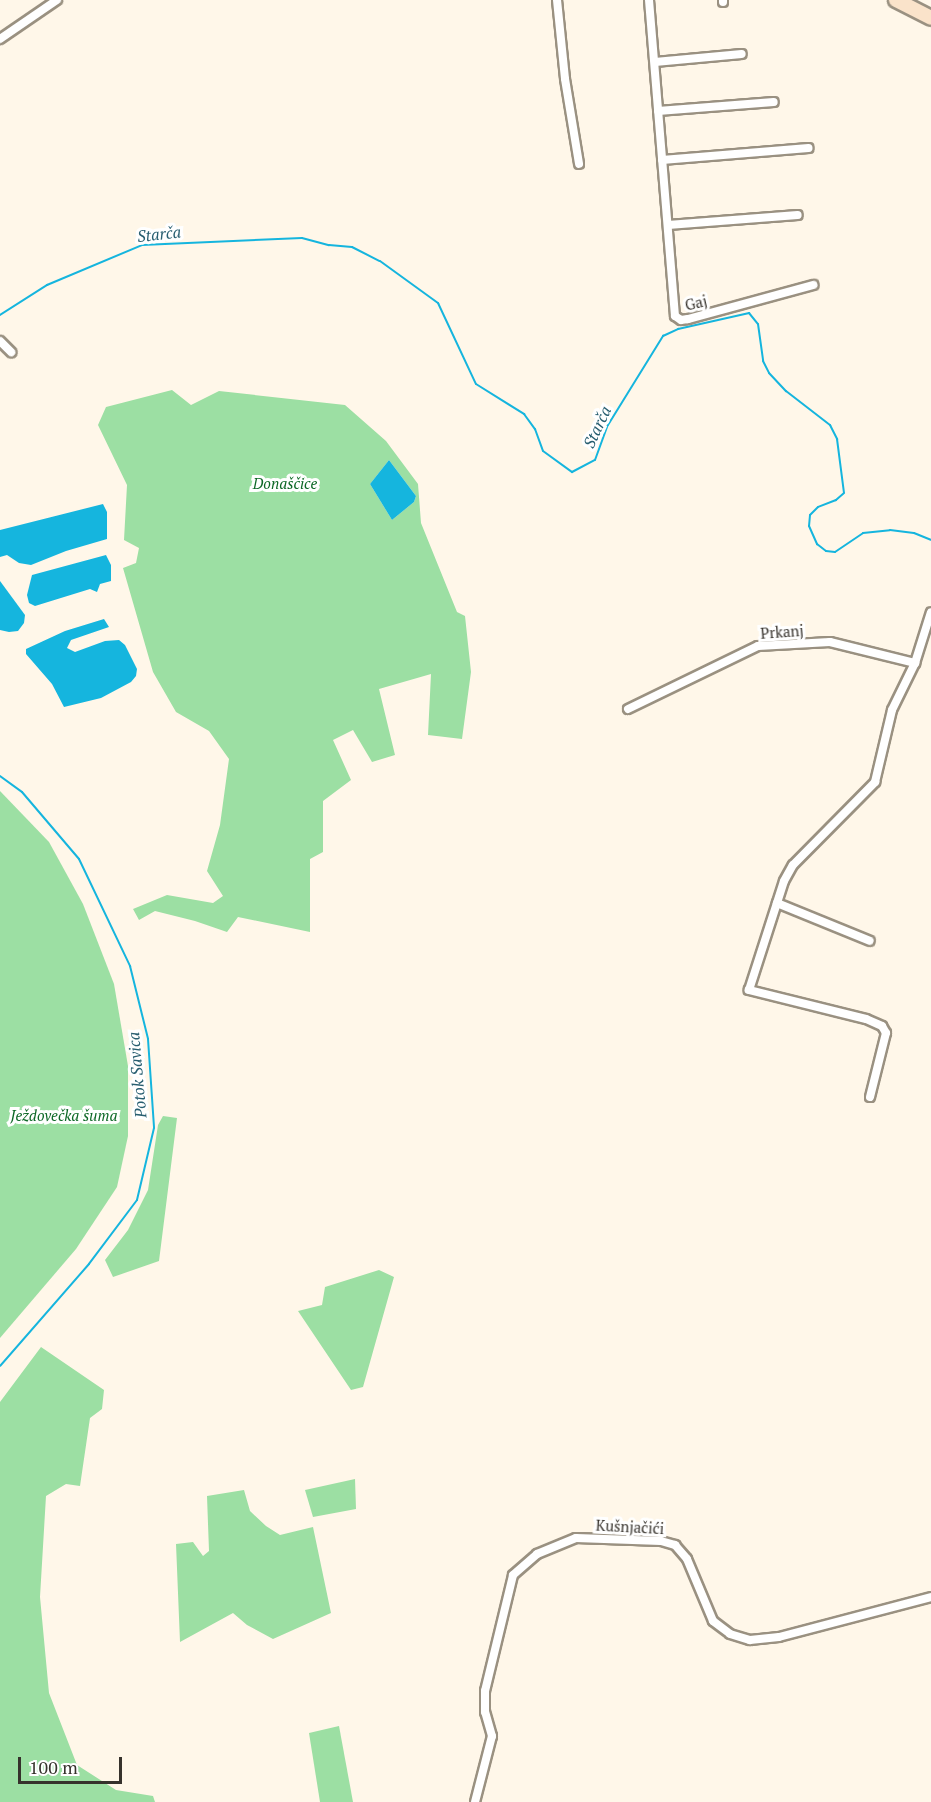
<!DOCTYPE html>
<html>
<head>
<meta charset="utf-8">
<style>
	body { margin:0 }
	#map { position:relative; width:931px; height:1802px; overflow:hidden; background:#fff7e9; font-family:"PT Serif",serif }
	div>[style] { position:absolute }
	[style*='--x'] { left:calc(var(--x)*1px); top:calc(var(--y)*1px); width:calc(var(--w)*1px); rotate:calc(var(--a)*1deg) }
	.green>* { inset:0; background:#9cdfa3 }
	.water>* { inset:0; background:#15b5de }
	.stream>* { height:2px; margin:-1px; padding:0 1px; transform-origin:1px; border-radius:1px; background:#15b5de }
	.roads { filter:drop-shadow(2px 0 #9a9181) drop-shadow(-2px 0 #9a9181) drop-shadow(0 2px #9a9181) drop-shadow(0 -2px #9a9181) }
	.minor>* { height:8px; margin:-4px; padding:0 4px; transform-origin:4px; border-radius:4px; background:#fff }
	.primary>* { height:14px; margin:-7px; padding:0 7px; transform-origin:7px; border-radius:7px; background:#fae3ca }
	span { translate:-50% -50%; white-space:nowrap; text-align:center; line-height:1.15; -webkit-text-stroke:6px #fff; paint-order:stroke }
	.street-label { font-size:15px; color:#36322c }
	.park-label { font-size:15px; color:#0d6826; font-style:italic }
	.water-label { font-size:16px; color:#285e70; font-style:italic }
	.scale { position:absolute; left:18px; top:1757px; width:104px; height:27px; box-sizing:border-box; border:3px solid #36322c; border-top:0; padding-left:8px; font-size:18px; line-height:21px; white-space:nowrap; color:#36322c; -webkit-text-stroke:4px #fff; paint-order:stroke }
</style>
</head>
<body>
<div id="map">
	<div class="green">
		<i style="clip-path:polygon(evenodd,172px 390px,191px 405px,219px 391px,345px 405px,386px 441px,418px 484px,421px 523px,457px 612px,465px 616px,471px 672px,462px 739px,428px 735px,431px 674px,379px 689px,395px 755px,372px 762px,353px 730px,333px 740px,351px 780px,323px 801px,323px 852px,310px 859px,310px 932px,238px 917px,227px 932px,195px 921px,155px 911px,139px 920px,133px 909px,167px 895px,213px 903px,223px 896px,207px 871px,220px 825px,229px 759px,209px 731px,176px 712px,153px 672px,123px 568px,136px 563px,139px 548px,124px 540px,127px 485px,98px 425px,106px 407px,172px 390px,389px 460px,416px 496px,414px 502px,392px 520px,370px 484px,389px 460px)"></i>
		<i style="clip-path:polygon(0 791px,49px 842px,83px 904px,114px 984px,128px 1066px,128px 1136px,117px 1187px,76px 1249px,0 1338px)"></i>
		<i style="clip-path:polygon(163px 1116px,177px 1118px,159px 1261px,113px 1277px,105px 1260px,128px 1230px,148px 1190px,158px 1125px)"></i>
		<i style="clip-path:polygon(379px 1270px,394px 1277px,363px 1387px,351px 1390px,298px 1311px,322px 1305px,325px 1287px)"></i>
		<i style="clip-path:polygon(41px 1347px,104px 1390px,102px 1409px,90px 1418px,80px 1486px,66px 1484px,46px 1496px,40px 1597px,49px 1693px,77px 1765px,116px 1790px,153px 1796px,155px 1802px,0 1802px,0 1402px)"></i>
		<i style="clip-path:polygon(355px 1479px,356px 1509px,313px 1517px,305px 1490px)"></i>
		<i style="clip-path:polygon(244px 1490px,250px 1511px,266px 1526px,280px 1535px,313px 1527px,331px 1613px,273px 1639px,247px 1625px,233px 1613px,180px 1642px,176px 1544px,193px 1542px,203px 1556px,209px 1551px,207px 1496px)"></i>
		<i style="clip-path:polygon(339px 1726px,353px 1802px,320px 1802px,309px 1733px)"></i>
	</div>
	<div class="water">
		<i style="clip-path:polygon(389px 460px,416px 496px,414px 502px,392px 520px,370px 484px)"></i>
		<i style="clip-path:polygon(103px 504px,107px 512px,107px 539px,66px 551px,31px 565px,19px 563px,7px 555px,0 557px,0 530px)"></i>
		<i style="clip-path:polygon(106px 555px,111px 565px,111px 581px,100px 584px,97px 592px,90px 589px,35px 606px,29px 603px,27px 595px,32px 575px)"></i>
		<i style="clip-path:polygon(0 581px,25px 615px,24px 623px,18px 631px,9px 632px,0 630px)"></i>
		<i style="clip-path:polygon(104px 619px,109px 627px,71px 640px,67px 648px,75px 652px,105px 641px,119px 640px,125px 645px,137px 669px,136px 676px,131px 682px,101px 698px,64px 707px,52px 684px,26px 654px,26px 649px,65px 631px)"></i>
	</div>
	<div class="stream">
		<i style="--x:0;--y:315;--w:56;--a:-32.6"></i>
		<i style="--x:47;--y:285;--w:103;--a:-22.8"></i>
		<i style="--x:142;--y:245;--w:160;--a:-2.5"></i>
		<i style="--x:302;--y:238;--w:28;--a:15"></i>
		<i style="--x:329;--y:245;--w:23;--a:5"></i>
		<i style="--x:352;--y:247;--w:31;--a:27"></i>
		<i style="--x:380;--y:261;--w:72;--a:35.9"></i>
		<i style="--x:438;--y:303;--w:89;--a:64.9"></i>
		<i style="--x:476;--y:384;--w:57;--a:32"></i>
		<i style="--x:524;--y:414;--w:19;--a:54"></i>
		<i style="--x:535;--y:429;--w:23;--a:70"></i>
		<i style="--x:543;--y:451;--w:36;--a:36"></i>
		<i style="--x:572;--y:472;--w:26;--a:-28"></i>
		<i style="--x:595;--y:460;--w:37;--a:-70"></i>
		<i style="--x:608;--y:425;--w:105;--a:-58.3"></i>
		<i style="--x:663;--y:336;--w:17;--a:-25"></i>
		<i style="--x:678;--y:329;--w:73;--a:-12.7"></i>
		<i style="--x:749;--y:313;--w:14;--a:51"></i>
		<i style="--x:758;--y:324;--w:37;--a:82"></i>
		<i style="--x:763;--y:361;--w:13;--a:63"></i>
		<i style="--x:769;--y:373;--w:25;--a:47"></i>
		<i style="--x:786;--y:391;--w:56;--a:37.7"></i>
		<i style="--x:830;--y:425;--w:16;--a:63"></i>
		<i style="--x:837;--y:439;--w:54;--a:82.6"></i>
		<i style="--x:844;--y:493;--w:11;--a:139"></i>
		<i style="--x:836;--y:500;--w:19;--a:159"></i>
		<i style="--x:818;--y:507;--w:11;--a:135"></i>
		<i style="--x:810;--y:515;--w:11;--a:95"></i>
		<i style="--x:809;--y:526;--w:20;--a:66"></i>
		<i style="--x:817;--y:544;--w:11;--a:38"></i>
		<i style="--x:826;--y:551;--w:9;--a:6"></i>
		<i style="--x:835;--y:552;--w:34;--a:-34"></i>
		<i style="--x:863;--y:533;--w:27;--a:-6"></i>
		<i style="--x:890;--y:530;--w:24;--a:7"></i>
		<i style="--x:914;--y:533;--w:18;--a:22"></i>
		<i style="--x:0;--y:776;--w:27;--a:36"></i>
		<i style="--x:22;--y:792;--w:88;--a:49.6"></i>
		<i style="--x:79;--y:859;--w:119;--a:64.5"></i>
		<i style="--x:130;--y:966;--w:75;--a:76.1"></i>
		<i style="--x:148;--y:1039;--w:89;--a:86.1"></i>
		<i style="--x:154;--y:1128;--w:74;--a:103.3"></i>
		<i style="--x:137;--y:1200;--w:80;--a:126.9"></i>
		<i style="--x:89;--y:1264;--w:135;--a:131.1"></i>
	</div>
	<div class="roads">
		<div class="minor">
			<i style="--x:557;--y:0;--w:79;--a:84.2"></i>
			<i style="--x:565;--y:79;--w:86;--a:80.6"></i>
			<i style="--x:649;--y:0;--w:317;--a:85.3"></i>
			<i style="--x:675;--y:316;--w:7;--a:34"></i>
			<i style="--x:681;--y:320;--w:7;--a:-8"></i>
			<i style="--x:688;--y:319;--w:130;--a:-15.2"></i>
			<i style="--x:723;--y:0;--w:2;--a:90"></i>
			<i style="--x:0;--y:39;--w:69;--a:-34.4"></i>
			<i style="--x:655;--y:62;--w:87;--a:-5.3"></i>
			<i style="--x:658;--y:111;--w:116;--a:-4.4"></i>
			<i style="--x:662;--y:160;--w:147;--a:-4.7"></i>
			<i style="--x:668;--y:225;--w:130;--a:-4.4"></i>
			<i style="--x:0;--y:341;--w:16;--a:45"></i>
			<i style="--x:628;--y:709;--w:144;--a:-25.9"></i>
			<i style="--x:758;--y:646;--w:72;--a:-3.2"></i>
			<i style="--x:830;--y:642;--w:88;--a:13.9"></i>
			<i style="--x:777;--y:903;--w:100;--a:22.2"></i>
			<i style="--x:870;--y:1097;--w:66;--a:-76"></i>
			<i style="--x:886;--y:1033;--w:8;--a:-120"></i>
			<i style="--x:882;--y:1026;--w:17;--a:-156"></i>
			<i style="--x:866;--y:1019;--w:121;--a:-166.1"></i>
			<i style="--x:749;--y:990;--w:114;--a:-72.2"></i>
			<i style="--x:784;--y:881;--w:18;--a:-61"></i>
			<i style="--x:793;--y:865;--w:117;--a:-45.3"></i>
			<i style="--x:875;--y:782;--w:74;--a:-76.7"></i>
			<i style="--x:892;--y:710;--w:52;--a:-63.9"></i>
			<i style="--x:915;--y:663;--w:53;--a:-72.6"></i>
			<i style="--x:475;--y:1802;--w:68;--a:-75.6"></i>
			<i style="--x:492;--y:1736;--w:25;--a:-106"></i>
			<i style="--x:485;--y:1712;--w:21;--a:-90"></i>
			<i style="--x:485;--y:1691;--w:119;--a:-76.4"></i>
			<i style="--x:513;--y:1575;--w:32;--a:-41"></i>
			<i style="--x:537;--y:1554;--w:42;--a:-22.3"></i>
			<i style="--x:576;--y:1538;--w:85;--a:2"></i>
			<i style="--x:661;--y:1541;--w:15;--a:16"></i>
			<i style="--x:675;--y:1545;--w:18;--a:49"></i>
			<i style="--x:687;--y:1559;--w:67;--a:67.2"></i>
			<i style="--x:713;--y:1621;--w:21;--a:37"></i>
			<i style="--x:730;--y:1634;--w:21;--a:17"></i>
			<i style="--x:750;--y:1640;--w:29;--a:-6"></i>
			<i style="--x:779;--y:1637;--w:157;--a:-14.7"></i>
		</div>
		<div class="primary">
			<i style="--x:896;--y:0;--w:39;--a:27"></i>
		</div>
	</div>
	<div class="street-label">
		<span style="left:696px;top:303px;rotate:-13deg">Gaj</span>
		<span style="left:782px;top:632px;rotate:-4deg">Prkanj</span>
		<span style="left:630px;top:1527px;rotate:3deg">Kušnjačići</span>
	</div>
	<div class="park-label">
		<span style="left:285px;top:484px">Donaščice</span>
		<span style="left:64px;top:1116px">Ježdovečka šuma</span>
	</div>
	<div class="water-label">
		<span style="left:159px;top:234px;rotate:-6deg">Starča</span>
		<span style="left:597px;top:427px;rotate:-65deg">Starča</span>
		<span style="left:137px;top:1075px;rotate:-95deg">Potok Savica</span>
	</div>
	<div class="scale">100 m</div>
</div>
</body>
</html>
